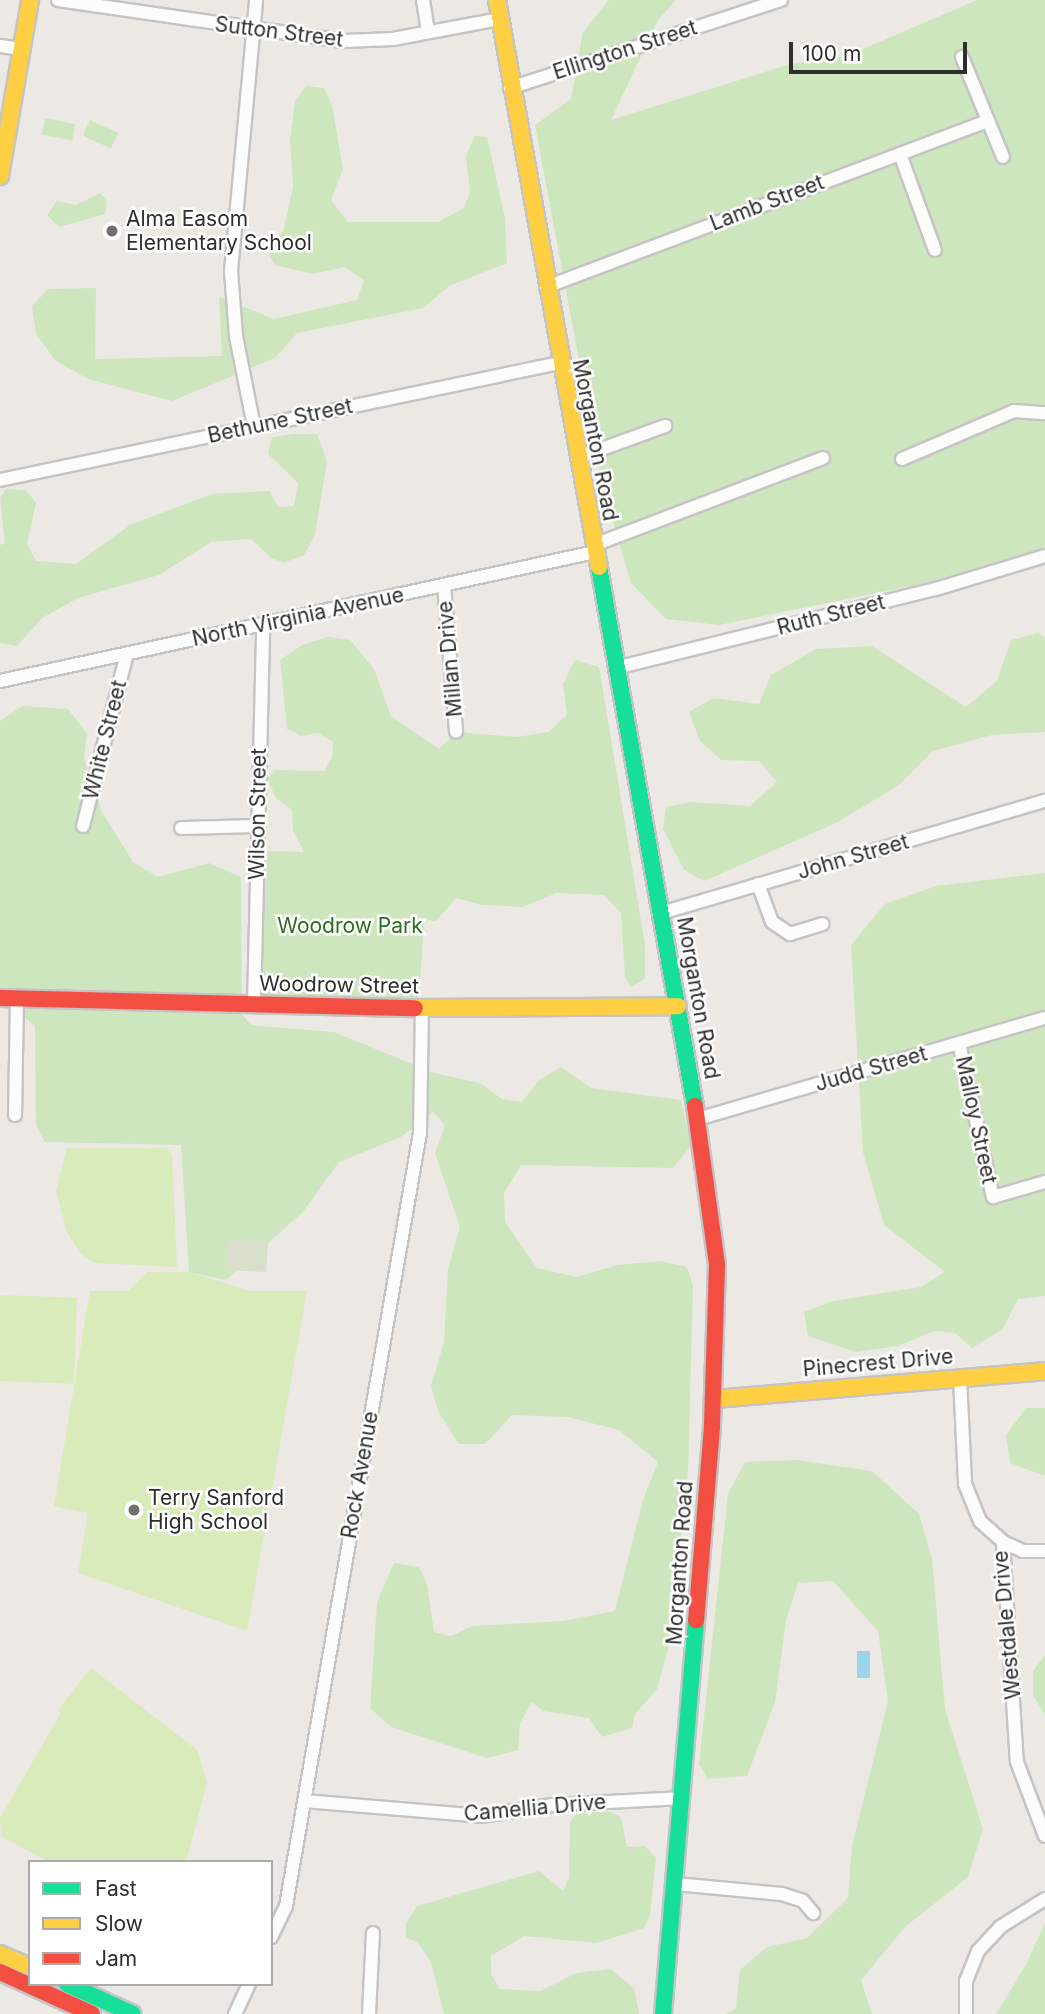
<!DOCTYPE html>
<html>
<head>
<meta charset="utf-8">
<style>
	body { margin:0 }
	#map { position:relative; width:1045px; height:2014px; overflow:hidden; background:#ece8e4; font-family:Inter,sans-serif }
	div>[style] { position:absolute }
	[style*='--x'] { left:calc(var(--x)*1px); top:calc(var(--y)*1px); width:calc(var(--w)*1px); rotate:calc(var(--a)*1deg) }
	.green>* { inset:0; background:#cee6be; transform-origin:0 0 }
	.cemetery>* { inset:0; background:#d8e0cc; transform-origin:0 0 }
	.pitch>* { inset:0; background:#d9eabb; transform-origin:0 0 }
	.water>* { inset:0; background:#99d6ec; transform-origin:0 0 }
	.roads { filter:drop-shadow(2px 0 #c5c4c5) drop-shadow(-2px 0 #c5c4c5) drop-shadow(0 2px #c5c4c5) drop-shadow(0 -2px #c5c4c5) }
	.street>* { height:12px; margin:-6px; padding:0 6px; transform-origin:6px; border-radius:6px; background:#fcfcfb }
	.fast>* { height:16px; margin:-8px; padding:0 8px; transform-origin:8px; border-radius:8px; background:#16e098 }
	.slow>* { height:16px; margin:-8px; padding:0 8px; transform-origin:8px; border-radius:8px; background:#ffcf43 }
	.jam>* { height:16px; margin:-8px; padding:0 8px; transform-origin:8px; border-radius:8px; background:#f24e42 }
	.dots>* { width:19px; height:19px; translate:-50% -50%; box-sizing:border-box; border:4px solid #fff; border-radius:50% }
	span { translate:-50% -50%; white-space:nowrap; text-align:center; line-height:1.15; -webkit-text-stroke:5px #fff; paint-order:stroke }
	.street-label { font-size:21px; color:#2e2e2e }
	.poi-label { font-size:21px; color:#2e2e2e }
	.left { translate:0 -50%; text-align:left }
	.park-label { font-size:21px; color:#2c6e1b }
	.legend { position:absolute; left:28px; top:1860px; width:245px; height:126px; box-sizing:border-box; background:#fff; border:2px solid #ababab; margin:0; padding:9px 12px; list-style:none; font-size:21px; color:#2e2e2e }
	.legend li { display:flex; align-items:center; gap:14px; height:35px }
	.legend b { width:35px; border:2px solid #ababab }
	.scale { position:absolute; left:789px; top:42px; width:178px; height:32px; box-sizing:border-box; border:4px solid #2e2e2e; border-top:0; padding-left:9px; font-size:21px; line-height:24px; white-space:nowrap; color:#2e2e2e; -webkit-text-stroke:5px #fff; paint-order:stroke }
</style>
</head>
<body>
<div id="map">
	<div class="green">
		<i style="clip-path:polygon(609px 0,676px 0,658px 20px,611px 120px,790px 64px,844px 57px,977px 0,1045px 0,1045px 547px,1006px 567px,719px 625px,666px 619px,631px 583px,603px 488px,535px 125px,571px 99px,583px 32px)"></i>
		<i style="clip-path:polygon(306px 86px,324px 88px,332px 105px,343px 169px,331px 200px,348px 222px,438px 222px,464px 208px,470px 192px,466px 156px,475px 136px,487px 137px,505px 218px,507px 263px,449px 286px,423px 308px,297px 333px,275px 358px,172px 401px,88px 379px,56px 361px,36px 334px,32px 306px,48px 289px,96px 288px,95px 359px,222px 356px,219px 297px,274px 319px,357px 300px,364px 280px,344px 267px,313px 274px,275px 265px,264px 247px,283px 232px,293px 187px,290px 140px,295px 102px)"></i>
		<i style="left:45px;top:118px;width:31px;height:17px;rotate:11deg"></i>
		<i style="left:90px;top:120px;width:31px;height:17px;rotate:25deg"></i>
		<i style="clip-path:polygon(100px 193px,107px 201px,105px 214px,59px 227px,47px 215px,57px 201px,76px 205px)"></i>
		<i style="clip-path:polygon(293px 434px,317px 434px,327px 461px,315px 535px,304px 555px,284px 563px,271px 558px,251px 539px,211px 542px,159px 575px,78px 598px,42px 618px,17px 646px,0 643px,0 545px,5px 543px,0 498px,6px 489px,26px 490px,36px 503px,27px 544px,36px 561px,76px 564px,130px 525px,212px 494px,269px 491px,278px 507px,294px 506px,298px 483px,268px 454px,272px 437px)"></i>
		<i style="clip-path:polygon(1038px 633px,1045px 637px,1045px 732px,992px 735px,933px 751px,899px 785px,836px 823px,704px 881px,684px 870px,663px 829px,666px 807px,693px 802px,750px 806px,777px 782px,759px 761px,721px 760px,700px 741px,689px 712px,713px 698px,759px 704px,771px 675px,816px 649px,872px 646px,966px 707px,997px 681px,1011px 640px)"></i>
		<i style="clip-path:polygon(328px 637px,350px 640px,374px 669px,391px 716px,439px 749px,456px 732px,517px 737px,549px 732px,567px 714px,563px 684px,575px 660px,599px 667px,645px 945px,645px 979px,631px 987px,625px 977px,621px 913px,604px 895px,556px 893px,523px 907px,482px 905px,456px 898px,436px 921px,424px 920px,419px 999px,259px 998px,263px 851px,304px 852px,293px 830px,292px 810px,276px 798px,267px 779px,274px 770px,324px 771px,332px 758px,333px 742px,318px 733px,301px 736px,287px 729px,280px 660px,302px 645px)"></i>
		<i style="clip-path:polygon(22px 706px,68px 709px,87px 734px,84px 759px,102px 812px,133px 862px,158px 877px,209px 863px,241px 877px,242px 1014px,251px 1025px,334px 1032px,434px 1073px,480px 1083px,502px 1099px,522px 1102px,539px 1080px,561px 1067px,591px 1088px,681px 1100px,691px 1146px,673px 1168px,521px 1165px,504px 1193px,505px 1222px,537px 1268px,577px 1277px,617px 1265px,660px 1261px,687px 1267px,693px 1286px,688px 1472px,668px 1649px,657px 1689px,635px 1714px,632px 1728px,602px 1737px,589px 1718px,543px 1711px,532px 1702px,520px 1723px,518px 1750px,487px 1758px,391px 1727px,370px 1708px,377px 1602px,394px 1563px,419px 1567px,427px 1584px,434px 1632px,451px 1636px,473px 1626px,563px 1621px,615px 1611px,643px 1500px,658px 1462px,619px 1430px,567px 1417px,512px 1415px,485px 1444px,459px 1444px,438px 1411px,431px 1386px,444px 1342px,448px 1269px,460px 1227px,435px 1153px,445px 1125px,433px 1112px,401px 1137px,339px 1162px,302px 1213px,226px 1280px,189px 1272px,181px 1145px,45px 1142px,36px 1125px,35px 1026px,0 997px,0 721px)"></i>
		<i style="clip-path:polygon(1045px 873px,1045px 1296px,1018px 1299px,1003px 1329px,972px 1348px,955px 1333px,934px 1331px,898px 1346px,855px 1352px,808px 1336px,804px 1312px,833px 1301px,921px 1287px,945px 1272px,884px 1225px,863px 1152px,851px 945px,885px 904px,936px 886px)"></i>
		<i style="clip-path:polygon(1026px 1408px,1045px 1408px,1045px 1476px,1010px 1463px,1006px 1435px)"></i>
		<i style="clip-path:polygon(796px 1460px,872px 1471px,919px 1514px,932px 1559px,945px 1709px,983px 1829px,968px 1877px,905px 1927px,861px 1980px,872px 2014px,726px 2014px,736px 2008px,740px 1970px,767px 1947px,807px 1938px,848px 1898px,852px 1846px,888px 1701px,878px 1631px,833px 1581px,798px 1583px,786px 1620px,775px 1702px,747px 1776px,708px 1779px,699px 1764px,728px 1494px,745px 1462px)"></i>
		<i style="clip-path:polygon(1045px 1655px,1045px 1715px,1033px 1695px,1033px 1671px)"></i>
		<i style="clip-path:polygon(577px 1812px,611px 1812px,621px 1817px,627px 1847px,645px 1846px,656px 1858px,650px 1915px,644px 1928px,596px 1943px,524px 1936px,491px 1956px,491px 1974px,500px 1989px,541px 1991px,576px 1973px,610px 1969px,634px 1988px,639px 2014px,444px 2014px,431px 1962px,418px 1943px,406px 1937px,406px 1923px,417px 1906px,539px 1871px,563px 1891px,569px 1878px,570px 1822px)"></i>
		<i style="clip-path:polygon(1045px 1923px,1045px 2014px,996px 2014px,1027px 1963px)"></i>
	</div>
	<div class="cemetery">
		<i style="left:228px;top:1239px;width:40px;height:31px;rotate:3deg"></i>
	</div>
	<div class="pitch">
		<i style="clip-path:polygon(67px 1148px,167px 1148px,172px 1155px,177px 1267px,94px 1263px,81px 1254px,67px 1232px,56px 1191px)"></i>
		<i style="clip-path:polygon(147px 1272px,189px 1272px,250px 1291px,307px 1291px,247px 1631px,78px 1573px,88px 1513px,54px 1506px,90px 1291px,128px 1291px)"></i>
		<i style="left:0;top:1295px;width:77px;height:86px;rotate:2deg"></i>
		<i style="clip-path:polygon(91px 1668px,197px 1750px,207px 1782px,186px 1862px,49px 1862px,1px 1836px,0 1818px,61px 1713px,58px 1710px)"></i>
	</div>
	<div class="water">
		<i style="left:857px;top:1651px;width:13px;height:27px"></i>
	</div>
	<div class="roads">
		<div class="street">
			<i style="--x:58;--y:0;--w:289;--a:8.2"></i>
			<i style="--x:344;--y:41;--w:49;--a:-2.3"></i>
			<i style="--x:393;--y:39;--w:109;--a:-10.6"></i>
			<i style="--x:423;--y:0;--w:31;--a:81"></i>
			<i style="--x:0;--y:46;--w:22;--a:8"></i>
			<i style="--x:962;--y:57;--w:108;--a:67.7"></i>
			<i style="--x:510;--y:88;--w:285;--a:-18"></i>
			<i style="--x:900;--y:154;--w:102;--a:70"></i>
			<i style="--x:546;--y:287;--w:472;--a:-20.6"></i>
			<i style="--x:254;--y:427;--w:93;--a:-101.2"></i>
			<i style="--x:236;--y:336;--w:65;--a:-94.4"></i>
			<i style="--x:231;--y:271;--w:272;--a:-84.7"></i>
			<i style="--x:577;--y:458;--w:94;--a:-20"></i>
			<i style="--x:902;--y:459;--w:122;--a:-23.2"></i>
			<i style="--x:1014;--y:411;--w:31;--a:4"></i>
			<i style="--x:0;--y:480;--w:571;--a:-11.82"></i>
			<i style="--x:594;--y:545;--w:245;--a:-20.8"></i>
			<i style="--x:444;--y:585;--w:147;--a:85.3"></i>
			<i style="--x:616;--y:668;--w:330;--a:-13.9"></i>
			<i style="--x:936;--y:589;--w:114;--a:-16.8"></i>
			<i style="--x:0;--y:681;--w:609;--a:-12.23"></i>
			<i style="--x:83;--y:826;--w:178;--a:-75.7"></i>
			<i style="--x:181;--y:828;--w:77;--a:-1.5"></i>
			<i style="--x:758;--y:884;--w:40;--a:69.8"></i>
			<i style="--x:772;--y:922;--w:22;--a:34"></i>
			<i style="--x:790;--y:934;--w:34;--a:-17"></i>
			<i style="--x:661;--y:913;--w:400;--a:-16.3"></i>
			<i style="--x:254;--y:1004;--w:379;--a:-88.6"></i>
			<i style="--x:959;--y:1043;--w:158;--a:77.6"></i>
			<i style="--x:993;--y:1197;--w:54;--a:-16.1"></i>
			<i style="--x:15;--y:1115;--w:116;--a:-89"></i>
			<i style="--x:697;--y:1119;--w:362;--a:-16.2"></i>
			<i style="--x:960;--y:1377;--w:107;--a:87.3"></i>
			<i style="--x:965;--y:1484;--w:40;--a:68"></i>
			<i style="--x:980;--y:1521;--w:31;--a:42"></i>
			<i style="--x:1003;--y:1542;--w:220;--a:86.4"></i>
			<i style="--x:1017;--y:1762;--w:79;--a:69.3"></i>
			<i style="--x:1003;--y:1542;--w:22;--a:24"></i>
			<i style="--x:1023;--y:1551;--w:22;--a:0"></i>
			<i style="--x:304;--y:1801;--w:178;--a:4.8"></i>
			<i style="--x:481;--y:1816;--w:72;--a:-8.8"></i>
			<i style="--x:552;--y:1805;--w:131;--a:-3.1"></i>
			<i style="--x:676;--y:1884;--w:106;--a:5.4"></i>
			<i style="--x:782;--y:1894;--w:22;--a:18"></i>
			<i style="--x:803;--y:1901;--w:16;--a:50"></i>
			<i style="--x:271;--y:1937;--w:34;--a:-64"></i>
			<i style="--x:286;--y:1906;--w:785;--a:-80.17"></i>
			<i style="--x:420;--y:1133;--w:125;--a:-89.1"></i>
			<i style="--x:235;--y:2014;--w:33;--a:-65"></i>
			<i style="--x:369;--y:2014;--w:81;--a:-87.2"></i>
			<i style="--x:966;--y:2014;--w:33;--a:-90"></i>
			<i style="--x:966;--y:1981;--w:32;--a:-68"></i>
			<i style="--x:978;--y:1951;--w:33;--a:-47"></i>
			<i style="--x:1000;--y:1927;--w:53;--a:-31.9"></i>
		</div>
		<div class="fast">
			<i style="--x:599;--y:567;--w:547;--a:79.9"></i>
			<i style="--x:67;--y:1984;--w:72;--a:24.4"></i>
			<i style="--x:663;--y:2014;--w:395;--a:-85.2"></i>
		</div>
		<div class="slow">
			<i style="--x:497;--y:0;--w:576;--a:79.8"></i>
			<i style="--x:0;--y:176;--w:179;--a:-80.3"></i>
			<i style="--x:415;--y:1008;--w:263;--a:-0.4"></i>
			<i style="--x:714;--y:1399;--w:332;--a:-4.8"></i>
			<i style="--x:0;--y:1954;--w:33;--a:23"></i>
		</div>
		<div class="jam">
			<i style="--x:0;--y:998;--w:415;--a:1.4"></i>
			<i style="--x:695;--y:1106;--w:161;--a:82.1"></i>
			<i style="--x:717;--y:1265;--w:162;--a:91.8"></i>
			<i style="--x:712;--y:1427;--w:194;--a:94.7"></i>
			<i style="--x:0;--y:1972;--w:101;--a:24.5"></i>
		</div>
	</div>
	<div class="dots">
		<i style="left:112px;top:231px;background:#706f6e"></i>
		<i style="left:134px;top:1510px;background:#706f6e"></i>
	</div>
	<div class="street-label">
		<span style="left:279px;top:32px;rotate:7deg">Sutton Street</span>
		<span style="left:625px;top:50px;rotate:-18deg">Ellington Street</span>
		<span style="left:767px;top:203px;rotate:-21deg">Lamb Street</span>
		<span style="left:280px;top:421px;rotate:-12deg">Bethune Street</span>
		<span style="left:595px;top:440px;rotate:79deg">Morganton Road</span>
		<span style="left:831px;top:615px;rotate:-14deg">Ruth Street</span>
		<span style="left:298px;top:617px;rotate:-12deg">North Virginia Avenue</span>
		<span style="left:450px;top:659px;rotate:-95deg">Millan Drive</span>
		<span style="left:105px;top:740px;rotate:-76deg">White Street</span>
		<span style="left:258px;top:814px;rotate:-89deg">Wilson Street</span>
		<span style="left:853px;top:857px;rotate:-16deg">John Street</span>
		<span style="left:339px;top:985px;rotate:1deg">Woodrow Street</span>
		<span style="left:698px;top:998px;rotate:80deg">Morganton Road</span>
		<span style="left:871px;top:1069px;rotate:-16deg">Judd Street</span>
		<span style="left:976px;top:1120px;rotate:78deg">Malloy Street</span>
		<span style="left:878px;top:1363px;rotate:-5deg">Pinecrest Drive</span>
		<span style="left:360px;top:1475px;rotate:-80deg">Rock Avenue</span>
		<span style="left:680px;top:1563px;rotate:-86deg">Morganton Road</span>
		<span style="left:1007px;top:1625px;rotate:-95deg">Westdale Drive</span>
		<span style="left:535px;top:1808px;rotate:-5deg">Camellia Drive</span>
	</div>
	<div class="poi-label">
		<span class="left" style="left:126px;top:231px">Alma Easom<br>Elementary School</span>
		<span class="left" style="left:148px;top:1510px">Terry Sanford<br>High School</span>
	</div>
	<div class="park-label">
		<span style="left:350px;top:926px">Woodrow Park</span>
	</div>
	<ul class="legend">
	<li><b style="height:9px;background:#16e098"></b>Fast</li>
	<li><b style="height:9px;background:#ffcf43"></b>Slow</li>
	<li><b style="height:9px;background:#f24e42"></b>Jam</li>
	</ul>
	<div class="scale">100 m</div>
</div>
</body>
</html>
